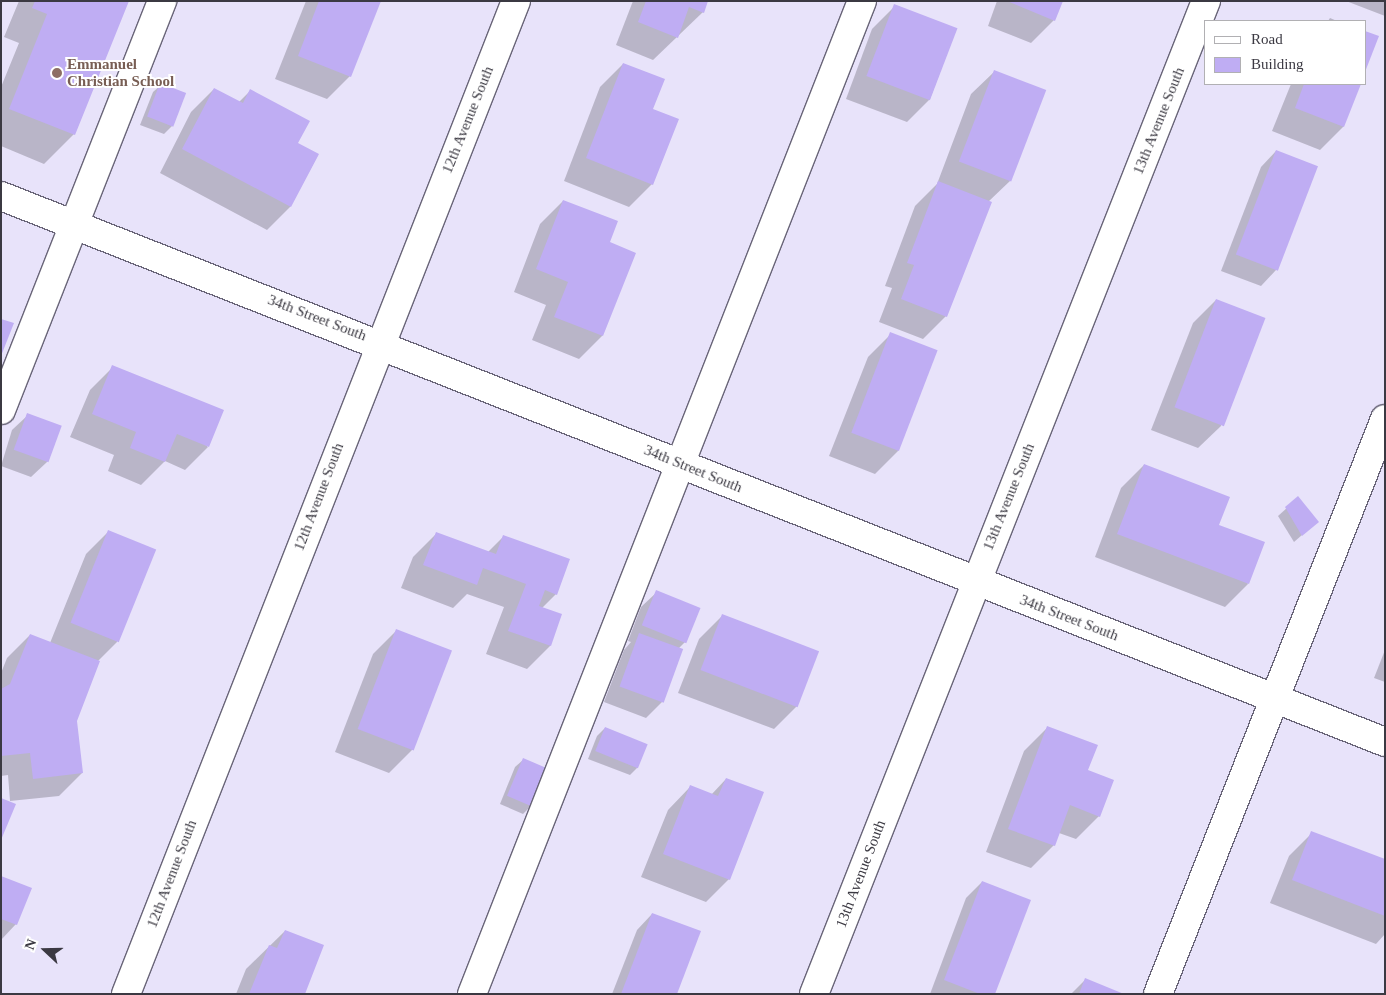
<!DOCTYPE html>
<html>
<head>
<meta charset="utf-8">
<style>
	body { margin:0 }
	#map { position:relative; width:1386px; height:995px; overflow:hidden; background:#e8e3fa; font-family:Georgia,serif }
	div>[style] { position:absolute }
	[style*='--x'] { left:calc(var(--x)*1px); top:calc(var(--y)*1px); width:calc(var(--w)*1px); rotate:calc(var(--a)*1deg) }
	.shadow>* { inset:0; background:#0003 }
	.building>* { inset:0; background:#bfadf3; transform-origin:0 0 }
	.roads { filter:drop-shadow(1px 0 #696578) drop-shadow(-1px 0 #696578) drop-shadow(0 1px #696578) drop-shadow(0 -1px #696578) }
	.minor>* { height:28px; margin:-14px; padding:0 14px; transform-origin:14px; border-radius:14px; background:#fff }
	.dots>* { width:14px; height:14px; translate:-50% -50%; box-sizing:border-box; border:2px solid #fff; border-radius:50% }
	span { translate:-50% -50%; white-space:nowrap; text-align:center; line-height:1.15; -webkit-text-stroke:4px #fff; paint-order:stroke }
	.education-label { font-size:15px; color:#785e54; font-weight:700 }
	.left { translate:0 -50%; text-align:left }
	.street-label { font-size:15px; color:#3b3942 }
	.frame { position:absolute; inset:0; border:2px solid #3b3942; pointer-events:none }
	.legend { position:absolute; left:1204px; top:20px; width:162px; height:65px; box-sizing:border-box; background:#fff; border:1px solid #b1b0b3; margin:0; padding:6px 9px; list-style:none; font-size:15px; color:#3b3942 }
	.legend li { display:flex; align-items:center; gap:10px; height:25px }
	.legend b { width:25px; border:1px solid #b1b0b3 }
	.north { position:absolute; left:20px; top:925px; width:50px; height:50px; -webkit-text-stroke:4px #fff; paint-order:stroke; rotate:291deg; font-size:14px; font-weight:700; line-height:20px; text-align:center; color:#3b3942 }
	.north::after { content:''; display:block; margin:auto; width:18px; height:22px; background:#3b3942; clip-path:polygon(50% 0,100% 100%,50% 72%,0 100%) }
</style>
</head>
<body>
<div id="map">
	<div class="shadow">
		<i style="clip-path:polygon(19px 1px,127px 1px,74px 134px,44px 164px,1px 146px,1px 87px,19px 43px,4px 37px)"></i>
		<i style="clip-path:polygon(306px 1px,380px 1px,350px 76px,327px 99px,275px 79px)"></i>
		<i style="clip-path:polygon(633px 1px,707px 1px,703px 12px,653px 60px,616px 45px)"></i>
		<i style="clip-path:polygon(997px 1px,1061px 1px,1054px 20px,1031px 43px,988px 26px)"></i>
		<i style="clip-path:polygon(1346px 1px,1385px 1px,1385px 16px)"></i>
		<i style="clip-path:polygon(895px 6px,956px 29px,930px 99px,907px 122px,846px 99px,872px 29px)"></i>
		<i style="clip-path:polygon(1330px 18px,1337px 21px,1328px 21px)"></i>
		<i style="clip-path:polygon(623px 64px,651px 110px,652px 184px,629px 207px,564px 181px,600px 87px)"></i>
		<i style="clip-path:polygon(994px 72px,1010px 181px,988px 202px,946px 316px,923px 339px,879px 322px,892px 288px,885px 286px,915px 206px,937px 184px,971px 94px)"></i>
		<i style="clip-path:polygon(1291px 84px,1359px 84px,1343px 127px,1320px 150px,1272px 131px)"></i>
		<i style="clip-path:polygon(161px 85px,172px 126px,164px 134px,140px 125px,153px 92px)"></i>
		<i style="clip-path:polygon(214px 89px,239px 102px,250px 91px,296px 144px,318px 155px,290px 207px,267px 230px,160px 173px,191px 112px)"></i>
		<i style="clip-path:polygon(1276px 151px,1276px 270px,1261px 286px,1221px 271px,1261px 167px)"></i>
		<i style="clip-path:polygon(563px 201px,608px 243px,634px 253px,602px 336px,579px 359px,532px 340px,546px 305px,514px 292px,540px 224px)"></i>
		<i style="clip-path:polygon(1216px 300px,1221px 426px,1198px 448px,1151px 430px,1193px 323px)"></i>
		<i style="clip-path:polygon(891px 334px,898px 451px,875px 474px,829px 456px,868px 357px)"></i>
		<i style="clip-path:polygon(113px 367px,208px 447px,185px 470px,165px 461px,141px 485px,108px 471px,114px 455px,70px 437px,90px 390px)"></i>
		<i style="clip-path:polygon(28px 415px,60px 427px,47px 462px,31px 477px,1px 466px,12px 430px)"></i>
		<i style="clip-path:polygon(1144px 465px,1218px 525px,1248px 584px,1225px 607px,1095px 557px,1121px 488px)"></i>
		<i style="clip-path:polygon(1298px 498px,1317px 522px,1294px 542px,1278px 516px)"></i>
		<i style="clip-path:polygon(109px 531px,117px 642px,98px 661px,76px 721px,82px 773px,59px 796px,10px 801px,8px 775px,1px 776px,1px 673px,7px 658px,30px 635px,50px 643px,86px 554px)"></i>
		<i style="clip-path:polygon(436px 534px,487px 553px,504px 536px,556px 594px,542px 608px,561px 615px,550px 646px,527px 669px,486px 654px,504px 607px,467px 594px,453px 608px,401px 588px,413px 557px)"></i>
		<i style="clip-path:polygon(657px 592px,685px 642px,678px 649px,662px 702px,646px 718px,604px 702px,624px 650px,631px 642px,628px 641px,641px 607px)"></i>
		<i style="clip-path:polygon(722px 616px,797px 706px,774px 729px,678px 693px,699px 639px)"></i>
		<i style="clip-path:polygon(396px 631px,450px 652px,412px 750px,389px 773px,335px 752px,373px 654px)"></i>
		<i style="clip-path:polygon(1385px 650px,1385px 682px,1374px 678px)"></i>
		<i style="clip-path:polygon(605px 728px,638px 767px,630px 775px,588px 759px,597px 736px)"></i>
		<i style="clip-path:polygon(1047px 728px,1087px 771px,1099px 816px,1076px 839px,1059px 833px,1054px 845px,1031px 868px,986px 852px,1024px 751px)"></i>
		<i style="clip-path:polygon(523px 760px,531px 806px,523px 814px,500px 804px,515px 767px)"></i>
		<i style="clip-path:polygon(726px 779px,729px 879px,706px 902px,641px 877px,668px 810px,690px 787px,711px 795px)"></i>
		<i style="clip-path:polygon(1312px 833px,1385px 861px,1385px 934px,1376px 944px,1270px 903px,1289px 856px)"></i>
		<i style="clip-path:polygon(1px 878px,16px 924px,1px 940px)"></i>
		<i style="clip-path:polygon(982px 882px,993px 994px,930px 994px,966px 898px)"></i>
		<i style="clip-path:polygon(652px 914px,676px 994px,612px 994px,637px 930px)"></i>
		<i style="clip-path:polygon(285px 931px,304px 994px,236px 994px,246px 969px)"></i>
		<i style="clip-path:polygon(1085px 980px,1121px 994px,1071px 994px)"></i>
	</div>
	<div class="building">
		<i style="clip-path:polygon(35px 1px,129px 1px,75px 135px,9px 109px,47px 14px,32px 8px)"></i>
		<i style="clip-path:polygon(319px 1px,381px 1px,351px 77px,298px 56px)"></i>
		<i style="clip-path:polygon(646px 1px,708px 1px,704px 13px,689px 7px,678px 38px,638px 22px)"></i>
		<i style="clip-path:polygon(1007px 1px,1063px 1px,1055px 21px)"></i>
		<i style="left:894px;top:4px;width:68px;height:77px;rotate:21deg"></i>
		<i style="clip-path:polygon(1365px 31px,1379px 36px,1365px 72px)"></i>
		<i style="clip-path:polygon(623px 63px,665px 79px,653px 109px,679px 119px,653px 185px,586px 158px)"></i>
		<i style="left:994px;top:70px;width:56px;height:98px;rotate:21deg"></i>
		<i style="left:160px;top:83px;width:28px;height:36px;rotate:21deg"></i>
		<i style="clip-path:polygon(1304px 84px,1361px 84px,1344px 127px,1295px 108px)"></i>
		<i style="clip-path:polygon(214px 88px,243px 103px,250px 89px,310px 121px,298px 143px,319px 154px,291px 207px,182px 149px)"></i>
		<i style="left:1276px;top:150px;width:45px;height:112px;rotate:21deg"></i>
		<i style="clip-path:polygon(938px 181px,992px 202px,947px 317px,901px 299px,914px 265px,907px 263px)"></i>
		<i style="clip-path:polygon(563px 200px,618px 221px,610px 242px,636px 253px,603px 336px,554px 317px,568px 282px,536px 269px)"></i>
		<i style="left:1216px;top:299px;width:53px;height:116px;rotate:21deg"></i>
		<i style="clip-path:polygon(1px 319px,14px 323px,1px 356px)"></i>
		<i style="left:890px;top:332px;width:51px;height:108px;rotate:21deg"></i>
		<i style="clip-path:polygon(112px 365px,224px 410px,209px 447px,177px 434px,165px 462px,130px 448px,136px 432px,92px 414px)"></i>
		<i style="left:27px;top:413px;width:37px;height:39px;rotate:20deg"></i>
		<i style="clip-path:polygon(1144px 464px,1230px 497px,1219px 525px,1265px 542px,1249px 584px,1117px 534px)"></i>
		<i style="clip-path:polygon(1298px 496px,1319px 522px,1302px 536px,1285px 507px)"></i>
		<i style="left:108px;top:530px;width:52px;height:100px;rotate:22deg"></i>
		<i style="clip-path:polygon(436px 532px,496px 554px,503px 535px,570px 559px,557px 595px,545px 590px,539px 606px,562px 614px,551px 646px,508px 631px,526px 584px,483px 568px,477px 585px,423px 565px)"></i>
		<i style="left:656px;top:590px;width:48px;height:38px;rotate:22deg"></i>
		<i style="left:722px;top:614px;width:104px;height:60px;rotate:21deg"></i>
		<i style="left:396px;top:629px;width:60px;height:107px;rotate:21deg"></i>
		<i style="left:639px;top:633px;width:47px;height:57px;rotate:20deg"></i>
		<i style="clip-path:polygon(30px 634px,100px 661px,77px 721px,83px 773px,33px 779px,30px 753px,1px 756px,1px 689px,10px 684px)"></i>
		<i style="clip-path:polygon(1047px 726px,1098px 745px,1088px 770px,1114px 780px,1100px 817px,1070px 805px,1055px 846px,1008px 829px)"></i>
		<i style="left:605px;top:727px;width:46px;height:26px;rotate:22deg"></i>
		<i style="left:523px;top:758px;width:26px;height:41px;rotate:23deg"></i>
		<i style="clip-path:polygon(726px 778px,764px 792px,730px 880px,663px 854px,690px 785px,718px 796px)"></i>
		<i style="clip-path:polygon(1px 798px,16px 804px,1px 840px)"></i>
		<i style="clip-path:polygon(1311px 831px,1385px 859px,1385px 916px,1292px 880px)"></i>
		<i style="clip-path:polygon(1px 876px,32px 888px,17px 925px,1px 919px)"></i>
		<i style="clip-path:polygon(982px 881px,1031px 900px,995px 994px,980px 994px,944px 980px)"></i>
		<i style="clip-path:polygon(652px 913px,701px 931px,677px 994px,621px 994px)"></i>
		<i style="clip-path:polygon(285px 930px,324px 945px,305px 994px,249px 994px,269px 945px,277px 948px)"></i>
		<i style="clip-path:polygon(1085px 978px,1124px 994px,1079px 994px)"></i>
	</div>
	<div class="roads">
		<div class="minor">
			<i style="--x:1;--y:196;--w:1488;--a:21.53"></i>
			<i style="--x:1;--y:410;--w:440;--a:-68.5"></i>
			<i style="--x:126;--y:994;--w:1067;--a:-68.56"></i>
			<i style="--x:472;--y:994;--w:1067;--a:-68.56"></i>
			<i style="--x:814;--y:994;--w:1068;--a:-68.46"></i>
			<i style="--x:1158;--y:994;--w:618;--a:-68.46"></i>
		</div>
	</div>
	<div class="dots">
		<i style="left:57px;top:73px;background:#8d6e63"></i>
	</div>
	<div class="education-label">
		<span class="left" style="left:67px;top:73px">Emmanuel<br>Christian School</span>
	</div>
	<div class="street-label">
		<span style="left:468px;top:120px;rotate:-68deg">12th Avenue South</span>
		<span style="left:1159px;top:121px;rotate:-68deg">13th Avenue South</span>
		<span style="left:317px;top:318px;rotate:21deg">34th Street South</span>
		<span style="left:693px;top:469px;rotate:22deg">34th Street South</span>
		<span style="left:319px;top:497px;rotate:-69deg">12th Avenue South</span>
		<span style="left:1009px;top:497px;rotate:-68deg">13th Avenue South</span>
		<span style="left:1069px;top:618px;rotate:21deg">34th Street South</span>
		<span style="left:172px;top:874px;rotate:-69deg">12th Avenue South</span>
		<span style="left:861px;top:874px;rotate:-69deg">13th Avenue South</span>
	</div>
	<div class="frame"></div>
	<ul class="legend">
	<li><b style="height:6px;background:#fff"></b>Road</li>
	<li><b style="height:14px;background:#bfadf3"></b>Building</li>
	</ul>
	<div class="north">N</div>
</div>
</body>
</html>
